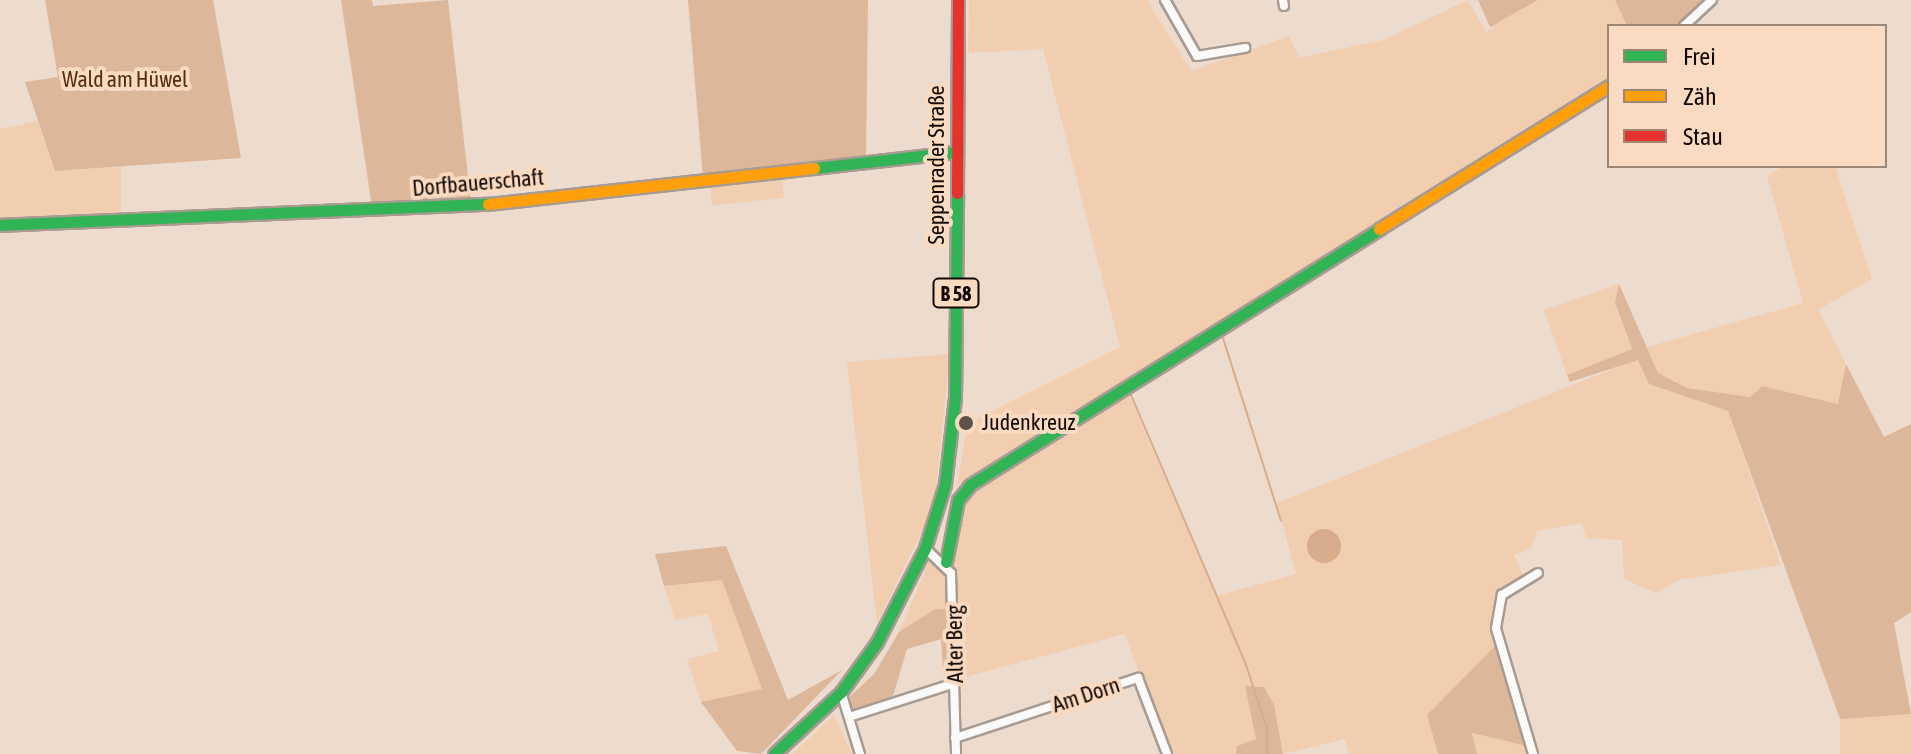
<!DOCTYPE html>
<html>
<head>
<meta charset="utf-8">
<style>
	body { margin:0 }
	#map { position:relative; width:1911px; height:754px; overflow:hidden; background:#eddbce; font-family:"Asap Condensed",sans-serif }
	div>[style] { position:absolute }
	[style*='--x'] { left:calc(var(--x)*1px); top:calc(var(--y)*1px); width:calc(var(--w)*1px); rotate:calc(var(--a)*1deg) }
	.green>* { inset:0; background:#f2ceb1; transform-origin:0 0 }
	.forest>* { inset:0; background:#dcb79a }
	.water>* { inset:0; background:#d7ad8c }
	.round { border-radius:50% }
	.stream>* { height:2px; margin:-1px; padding:0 1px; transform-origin:1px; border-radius:1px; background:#d7ad8c }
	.roads { filter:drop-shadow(2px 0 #a89b91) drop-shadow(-2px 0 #a89b91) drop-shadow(0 2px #a89b91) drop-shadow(0 -2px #a89b91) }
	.street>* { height:8px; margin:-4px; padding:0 4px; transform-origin:4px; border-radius:4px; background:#fcfaf8 }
	.fast>* { height:11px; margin:-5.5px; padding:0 5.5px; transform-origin:5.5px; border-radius:5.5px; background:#30b455 }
	.slow>* { height:11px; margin:-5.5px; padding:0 5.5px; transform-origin:5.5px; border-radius:5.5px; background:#ff9f0a }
	.jam>* { height:11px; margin:-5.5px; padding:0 5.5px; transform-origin:5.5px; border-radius:5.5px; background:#e5322d }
	.dots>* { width:22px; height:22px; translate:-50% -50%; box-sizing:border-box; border:4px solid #fadac1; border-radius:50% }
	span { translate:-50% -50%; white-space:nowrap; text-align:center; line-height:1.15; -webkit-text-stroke:8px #fadac1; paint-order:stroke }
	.shield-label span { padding:2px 6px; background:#fadac1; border:2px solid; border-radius:6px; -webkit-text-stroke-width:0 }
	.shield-label { font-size:20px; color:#130903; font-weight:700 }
	.park-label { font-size:22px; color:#53300f }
	.street-label { font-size:22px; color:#130903 }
	.poi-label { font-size:22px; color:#130903 }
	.left { translate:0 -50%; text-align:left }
	.legend { position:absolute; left:1607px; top:24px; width:280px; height:144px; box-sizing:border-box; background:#fadac1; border:2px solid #9e8675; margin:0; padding:10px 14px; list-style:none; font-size:24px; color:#130903 }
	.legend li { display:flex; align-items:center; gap:16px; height:40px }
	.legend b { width:40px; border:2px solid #9e8675 }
</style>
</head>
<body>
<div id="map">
	<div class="green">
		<i style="clip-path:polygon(969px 0,1147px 0,1191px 71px,1289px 36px,1299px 58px,1383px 40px,1468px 0,1486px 32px,1492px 28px,1480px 0,1695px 0,1672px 26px,1609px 26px,1609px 83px,1127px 391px,1216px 596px,1296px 574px,1277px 503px,1638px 359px,1649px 384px,1728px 411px,1781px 565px,1678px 580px,1656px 593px,1624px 579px,1622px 540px,1586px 538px,1582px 523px,1537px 531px,1531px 548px,1514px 555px,1523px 575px,1501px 594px,1497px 644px,1427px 715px,1438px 754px,1349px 754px,1345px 739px,1284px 754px,1274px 704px,1264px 687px,1246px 686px,1256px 739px,1237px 746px,1236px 754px,1168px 754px,1125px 634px,958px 679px,953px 558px,960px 511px,975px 480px,957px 485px,968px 423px,1120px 347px,1043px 49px,968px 53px)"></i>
		<i style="clip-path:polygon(38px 121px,55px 171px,121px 167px,121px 219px,0 223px,0 129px)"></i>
		<i style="clip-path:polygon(1783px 166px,1835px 166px,1872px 279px,1818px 310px,1846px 364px,1839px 404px,1762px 386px,1750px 397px,1687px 388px,1658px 373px,1647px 347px,1803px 303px,1767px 176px)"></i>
		<i style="left:781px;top:171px;width:27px;height:72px;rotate:84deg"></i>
		<i style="clip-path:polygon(1619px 284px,1615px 302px,1632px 349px,1567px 375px,1544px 310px)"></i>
		<i style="clip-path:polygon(950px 354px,934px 507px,877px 623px,847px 362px)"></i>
		<i style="clip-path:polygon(930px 559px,944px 565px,951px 610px,899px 632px)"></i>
		<i style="clip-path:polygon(722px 579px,762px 689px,701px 702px,687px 659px,719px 651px,708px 614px,675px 620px,664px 586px)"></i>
		<i style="left:1911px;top:714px;width:40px;height:71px;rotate:90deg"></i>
		<i style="clip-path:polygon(834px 715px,852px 754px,792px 754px)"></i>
		<i style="clip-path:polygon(1472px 733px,1527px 746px,1531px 754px,1477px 754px)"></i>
	</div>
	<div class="forest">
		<i style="clip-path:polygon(45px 0,213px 0,241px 158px,55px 171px,25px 82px,58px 77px)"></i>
		<i style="clip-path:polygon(341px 0,372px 0,373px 6px,448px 0,471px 203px,372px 207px)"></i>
		<i style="clip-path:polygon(688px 0,868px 0,866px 158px,703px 177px)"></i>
		<i style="clip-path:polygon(1478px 0,1538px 0,1490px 27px)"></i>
		<i style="clip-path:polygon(1615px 0,1708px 0,1680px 26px,1627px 26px)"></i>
		<i style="clip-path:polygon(1619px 284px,1658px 373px,1687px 388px,1750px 397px,1762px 386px,1838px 404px,1846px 364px,1884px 437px,1911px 424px,1911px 612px,1894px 623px,1911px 714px,1840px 719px,1728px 411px,1649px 384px,1638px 360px,1570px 382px,1567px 375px,1632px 349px,1615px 302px)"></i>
		<i style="clip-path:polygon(726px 546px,788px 700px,842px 670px,761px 754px,737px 751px,701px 702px,762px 689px,722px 580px,664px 586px,655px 554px)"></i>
		<i style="clip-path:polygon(935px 609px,951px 610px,952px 680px,944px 682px,941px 639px,907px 649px,893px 696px,843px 715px,841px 705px,874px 674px,899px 632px)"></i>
		<i style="clip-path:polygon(1497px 644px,1527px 746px,1472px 733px,1477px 754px,1438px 754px,1427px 715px)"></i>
		<i style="clip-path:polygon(1245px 686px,1264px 687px,1274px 704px,1283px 754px,1236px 754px,1237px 746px,1256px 739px)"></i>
	</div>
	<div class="water">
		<i class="round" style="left:1307px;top:529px;width:34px;height:34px"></i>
	</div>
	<div class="stream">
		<i style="--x:1223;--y:338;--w:192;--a:72.4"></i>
		<i style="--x:1131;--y:395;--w:293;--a:66.9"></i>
		<i style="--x:1246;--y:665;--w:66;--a:71.6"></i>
		<i style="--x:1267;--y:728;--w:26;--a:90"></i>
	</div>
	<div class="roads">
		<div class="street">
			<i style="--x:1165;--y:0;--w:64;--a:60.3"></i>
			<i style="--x:1197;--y:56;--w:49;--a:-9.5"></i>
			<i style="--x:1283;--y:0;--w:6;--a:81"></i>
			<i style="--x:1684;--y:26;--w:38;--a:-43"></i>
			<i style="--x:925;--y:548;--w:36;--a:44"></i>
			<i style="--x:951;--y:573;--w:181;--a:88.4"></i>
			<i style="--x:841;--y:692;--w:65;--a:73"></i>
			<i style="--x:849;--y:717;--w:111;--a:-17.8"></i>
			<i style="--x:955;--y:738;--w:193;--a:-18.2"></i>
			<i style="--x:1138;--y:678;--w:81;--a:69.1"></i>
			<i style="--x:1533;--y:754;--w:131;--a:-106.4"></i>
			<i style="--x:1496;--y:628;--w:34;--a:-80"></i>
			<i style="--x:1502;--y:595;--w:42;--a:-31.4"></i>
		</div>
		<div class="fast">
			<i style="--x:814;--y:168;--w:144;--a:-6.4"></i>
			<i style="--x:0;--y:225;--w:488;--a:-2.5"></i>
			<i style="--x:946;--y:562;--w:63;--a:-79"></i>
			<i style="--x:958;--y:500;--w:19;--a:-51"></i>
			<i style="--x:970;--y:485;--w:483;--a:-32"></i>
			<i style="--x:774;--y:754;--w:91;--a:-42.8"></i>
			<i style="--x:841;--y:692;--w:62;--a:-54.2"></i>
			<i style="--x:877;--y:642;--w:106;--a:-62.9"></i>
			<i style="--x:925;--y:548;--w:67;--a:-72.6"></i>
			<i style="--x:945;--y:484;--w:87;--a:-83.4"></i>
			<i style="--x:955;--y:398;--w:205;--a:-89.4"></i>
		</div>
		<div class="slow">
			<i style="--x:488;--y:204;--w:328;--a:-6.3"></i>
			<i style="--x:1379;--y:229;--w:271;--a:-31.9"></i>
		</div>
		<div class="jam">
			<i style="--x:957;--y:193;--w:193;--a:-89.7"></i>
		</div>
	</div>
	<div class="dots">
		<i style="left:966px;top:423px;background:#5f524a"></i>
	</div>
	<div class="shield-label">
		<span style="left:956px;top:293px">B 58</span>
	</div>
	<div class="park-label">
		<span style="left:125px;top:80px">Wald am Hüwel</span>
	</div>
	<div class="street-label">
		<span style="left:937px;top:165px;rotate:-90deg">Seppenrader Straße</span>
		<span style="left:478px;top:183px;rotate:-5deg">Dorfbauerschaft</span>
		<span style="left:955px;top:644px;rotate:-91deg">Alter Berg</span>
		<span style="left:1086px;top:695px;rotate:-18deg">Am Dorn</span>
	</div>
	<div class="poi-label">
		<span class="left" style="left:982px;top:423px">Judenkreuz</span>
	</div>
	<ul class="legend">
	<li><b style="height:10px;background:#30b455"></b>Frei</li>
	<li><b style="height:10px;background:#ff9f0a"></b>Zäh</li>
	<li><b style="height:10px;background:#e5322d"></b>Stau</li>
	</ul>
</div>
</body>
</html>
